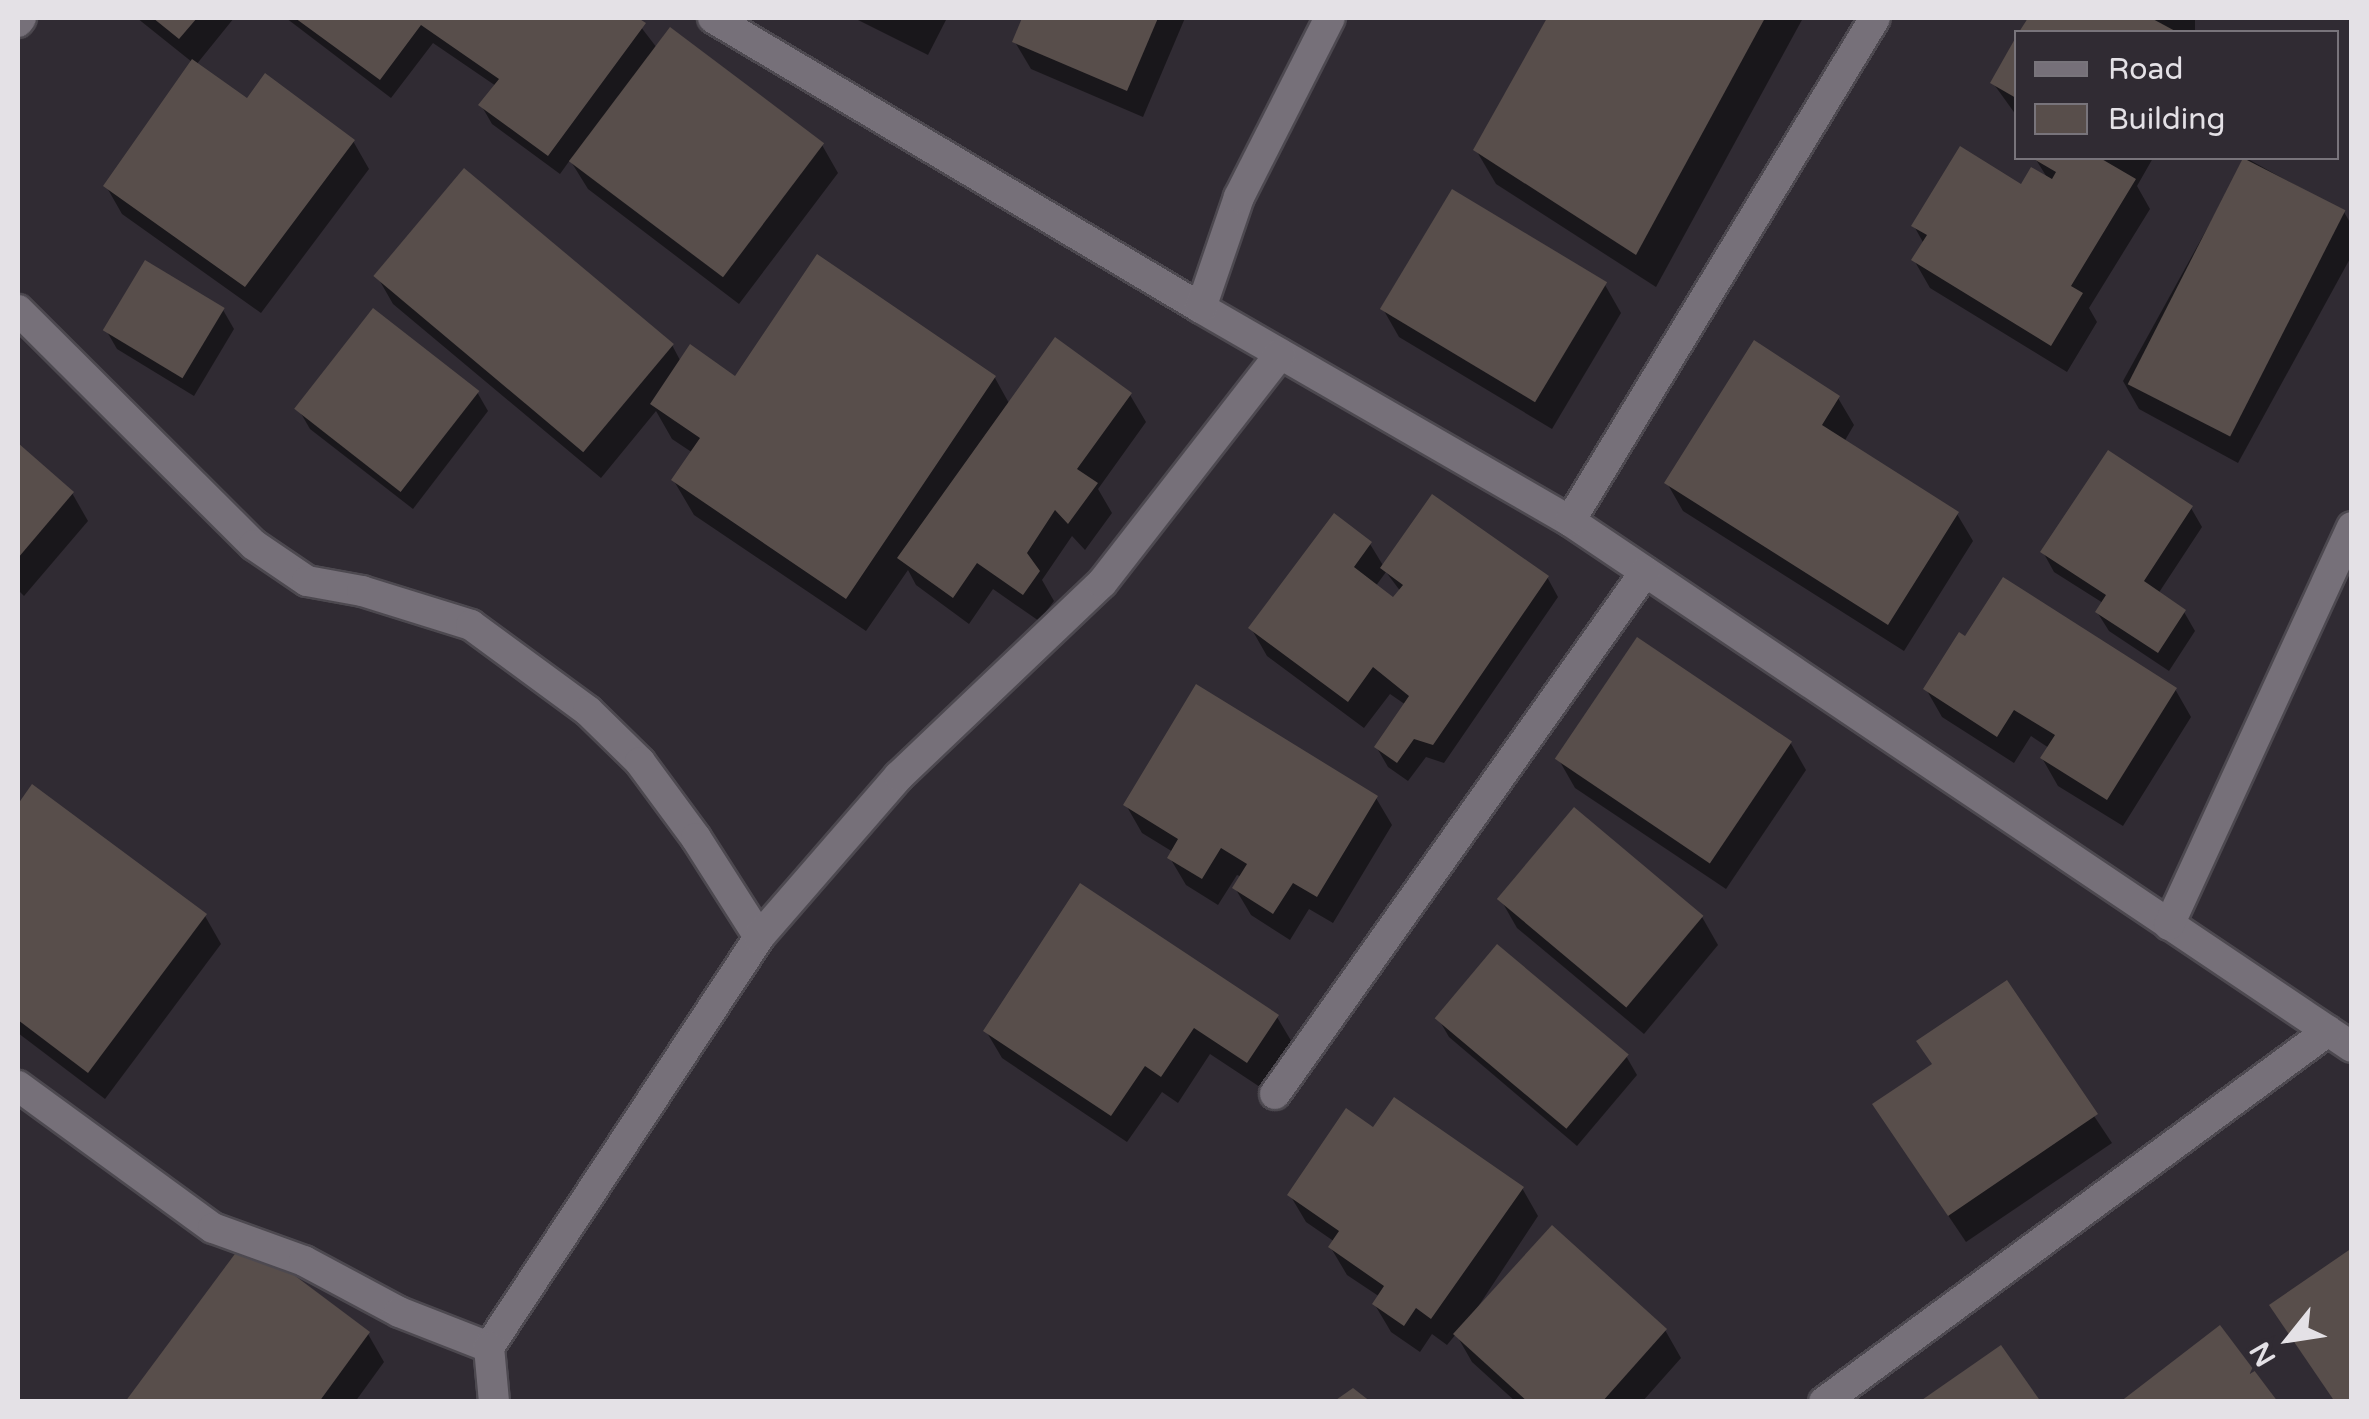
<!DOCTYPE html>
<html>
<head>
<meta charset="utf-8">
<style>
	body { margin:0 }
	#map { position:relative; width:2369px; height:1419px; overflow:hidden; background:#302b33; font-family:"Varela Round",sans-serif }
	div>[style] { position:absolute }
	[style*='--x'] { left:calc(var(--x)*1px); top:calc(var(--y)*1px); width:calc(var(--w)*1px); rotate:calc(var(--a)*1deg) }
	.shadow>* { inset:0; background:#0007; transform-origin:0 0 }
	.building>* { inset:0; background:#584e4b; transform-origin:0 0 }
	.roads { filter:drop-shadow(2px 0 #4d4950) drop-shadow(-2px 0 #4d4950) drop-shadow(0 2px #4d4950) drop-shadow(0 -2px #4d4950) }
	.street>* { height:30px; margin:-15px; padding:0 15px; transform-origin:15px; border-radius:15px; background:#767079 }
	span { translate:-50% -50%; white-space:nowrap; text-align:center; line-height:1.15; -webkit-text-stroke:9px #302b33; paint-order:stroke }
	.frame { position:absolute; inset:0; border:20px solid #e4e1e6; pointer-events:none }
	.legend { position:absolute; left:2014px; top:30px; width:325px; height:130px; box-sizing:border-box; background:#302b33; border:2px solid #78747b; margin:0; padding:12px 18px; list-style:none; font-size:30px; color:#e4e1e6 }
	.legend li { display:flex; align-items:center; gap:20px; height:50px }
	.legend b { width:50px; border:2px solid #78747b }
	.north { position:absolute; left:2239px; top:1289px; width:100px; height:100px; -webkit-text-stroke:8px #302b33; paint-order:stroke; rotate:240deg; font-size:28px; font-weight:700; line-height:40px; text-align:center; color:#e4e1e6 }
	.north::after { content:''; display:block; margin:auto; width:35px; height:45px; background:#e4e1e6; clip-path:polygon(50% 0,100% 100%,50% 72%,0 100%) }
</style>
</head>
<body>
<div id="map">
	<div class="shadow">
		<i style="clip-path:polygon(137px 18px,234px 18px,196px 65px,247px 101px,353px 141px,369px 169px,261px 313px,122px 214px,106px 186px,192px 62px)"></i>
		<i style="clip-path:polygon(286px 18px,634px 18px,657px 48px,822px 145px,838px 173px,739px 304px,588px 189px,570px 160px,560px 174px,492px 124px,481px 105px,496px 86px,433px 43px,391px 98px)"></i>
		<i style="clip-path:polygon(854px 18px,947px 18px,928px 55px)"></i>
		<i style="clip-path:polygon(1025px 18px,1185px 18px,1143px 117px,1031px 69px,1015px 42px)"></i>
		<i style="clip-path:polygon(1550px 18px,1803px 18px,1656px 287px,1496px 184px,1476px 150px)"></i>
		<i style="left:2031px;top:18px;width:164px;height:17px"></i>
		<i style="clip-path:polygon(2016px 42px,2016px 115px,1993px 83px)"></i>
		<i style="clip-path:polygon(2035px 158px,2153px 158px,2137px 186px,2150px 209px,2089px 308px,2097px 322px,2067px 372px,1930px 288px,1914px 260px,1924px 244px,1914px 226px,2048px 179px)"></i>
		<i style="clip-path:polygon(2246px 158px,2344px 212px,2352px 226px,2352px 255px,2238px 463px,2139px 409px,2123px 381px)"></i>
		<i style="clip-path:polygon(377px 276px,672px 345px,681px 362px,736px 379px,995px 378px,1010px 405px,1130px 395px,1146px 422px,1098px 489px,1112px 513px,1085px 550px,1072px 536px,1042px 580px,1054px 601px,1039px 621px,993px 589px,969px 624px,916px 585px,908px 570px,866px 631px,694px 515px,674px 481px,693px 453px,672px 439px,656px 411px,601px 478px,393px 304px)"></i>
		<i style="clip-path:polygon(1605px 285px,1621px 313px,1552px 429px,1399px 337px,1383px 309px)"></i>
		<i style="clip-path:polygon(223px 310px,234px 329px,194px 396px,117px 349px,106px 330px)"></i>
		<i style="clip-path:polygon(477px 392px,488px 411px,413px 509px,310px 429px,299px 410px)"></i>
		<i style="clip-path:polygon(1838px 398px,1854px 425px,1844px 442px,1957px 514px,1973px 541px,1904px 651px,1683px 511px,1667px 483px)"></i>
		<i style="clip-path:polygon(18px 446px,72px 493px,88px 521px,24px 596px,18px 590px)"></i>
		<i style="clip-path:polygon(2191px 508px,2202px 527px,2158px 594px,2184px 612px,2195px 631px,2169px 671px,2109px 631px,2097px 612px,2103px 603px,2054px 572px,2043px 552px)"></i>
		<i style="clip-path:polygon(evenodd,1370px 544px,1384px 567px,1547px 577px,1558px 597px,1444px 763px,1426px 757px,1408px 781px,1388px 767px,1377px 748px,1406px 705px,1390px 694px,1364px 728px,1267px 656px,1251px 628px,1370px 544px,1386px 572px,1401px 592px,1394px 601px,1375px 587px,1386px 572px)"></i>
		<i style="clip-path:polygon(1966px 639px,2175px 689px,2191px 717px,2123px 826px,2058px 786px,2042px 758px,2049px 748px,2031px 736px,2014px 763px,1942px 717px,1926px 689px)"></i>
		<i style="clip-path:polygon(1790px 742px,1806px 770px,1726px 889px,1575px 788px,1559px 760px)"></i>
		<i style="clip-path:polygon(33px 787px,205px 916px,221px 944px,105px 1099px,18px 1033px,18px 808px)"></i>
		<i style="clip-path:polygon(1376px 798px,1392px 825px,1333px 923px,1309px 909px,1290px 940px,1251px 915px,1235px 888px,1242px 877px,1237px 875px,1218px 905px,1186px 885px,1170px 858px,1173px 852px,1142px 833px,1126px 805px)"></i>
		<i style="clip-path:polygon(1501px 900px,1702px 917px,1718px 945px,1644px 1034px,1517px 928px)"></i>
		<i style="clip-path:polygon(2006px 984px,2112px 1143px,1966px 1242px,1892px 1132px)"></i>
		<i style="clip-path:polygon(1277px 1017px,1293px 1044px,1263px 1089px,1210px 1054px,1178px 1103px,1162px 1092px,1127px 1142px,1002px 1058px,986px 1031px)"></i>
		<i style="clip-path:polygon(1438px 1018px,1626px 1056px,1637px 1075px,1577px 1146px,1449px 1037px)"></i>
		<i style="clip-path:polygon(1374px 1131px,1522px 1188px,1538px 1216px,1468px 1322px,1665px 1330px,1681px 1358px,1642px 1402px,1516px 1402px,1472px 1362px,1456px 1334px,1447px 1345px,1432px 1334px,1420px 1352px,1391px 1332px,1375px 1305px,1380px 1297px,1347px 1275px,1331px 1248px,1335px 1242px,1306px 1222px,1290px 1195px)"></i>
		<i style="clip-path:polygon(368px 1334px,384px 1362px,355px 1402px,128px 1402px)"></i>
	</div>
	<div class="building">
		<i style="clip-path:polygon(153px 18px,197px 18px,179px 39px)"></i>
		<i style="clip-path:polygon(295px 18px,638px 18px,646px 23px,548px 156px,478px 105px,499px 79px,421px 25px,380px 80px)"></i>
		<i style="clip-path:polygon(1022px 18px,1158px 18px,1127px 91px,1012px 42px)"></i>
		<i style="clip-path:polygon(1547px 18px,1765px 18px,1636px 255px,1473px 150px)"></i>
		<i style="clip-path:polygon(2028px 18px,2151px 18px,2177px 32px,2019px 32px)"></i>
		<i style="left:670px;top:27px;width:193px;height:168px;rotate:37deg"></i>
		<i style="clip-path:polygon(2016px 37px,2016px 98px,1990px 83px)"></i>
		<i style="clip-path:polygon(192px 59px,247px 98px,265px 73px,355px 140px,245px 287px,103px 186px)"></i>
		<i style="clip-path:polygon(1960px 146px,2021px 184px,2031px 167px,2052px 179px,2056px 172px,2032px 158px,2100px 158px,2136px 179px,2071px 286px,2083px 293px,2051px 346px,1911px 260px,1927px 235px,1911px 226px)"></i>
		<i style="left:2243px;top:158px;width:115px;height:254px;rotate:27deg"></i>
		<i style="left:464px;top:168px;width:274px;height:141px;rotate:40deg"></i>
		<i style="left:1452px;top:189px;width:181px;height:140px;rotate:31deg"></i>
		<i style="clip-path:polygon(817px 254px,996px 376px,846px 599px,671px 480px,700px 438px,650px 404px,690px 344px,735px 376px)"></i>
		<i style="left:145px;top:260px;width:93px;height:82px;rotate:31deg"></i>
		<i style="left:373px;top:308px;width:135px;height:128px;rotate:38deg"></i>
		<i style="clip-path:polygon(1055px 337px,1132px 393px,1077px 469px,1098px 483px,1068px 524px,1055px 510px,1027px 553px,1040px 571px,1023px 595px,977px 563px,953px 598px,897px 558px)"></i>
		<i style="clip-path:polygon(1754px 340px,1840px 396px,1822px 425px,1959px 512px,1888px 625px,1664px 483px)"></i>
		<i style="clip-path:polygon(18px 443px,74px 492px,18px 558px)"></i>
		<i style="clip-path:polygon(2108px 450px,2193px 506px,2144px 581px,2186px 610px,2158px 653px,2095px 612px,2106px 595px,2040px 552px)"></i>
		<i style="clip-path:polygon(1432px 494px,1549px 576px,1433px 745px,1414px 739px,1397px 763px,1374px 747px,1409px 696px,1373px 667px,1348px 702px,1248px 628px,1334px 513px,1372px 542px,1354px 567px,1393px 597px,1403px 585px,1380px 568px)"></i>
		<i style="clip-path:polygon(2003px 577px,2177px 688px,2107px 800px,2040px 758px,2055px 735px,2014px 710px,1997px 737px,1923px 689px,1959px 632px,1965px 636px)"></i>
		<i style="left:1637px;top:637px;width:187px;height:147px;rotate:34deg"></i>
		<i style="clip-path:polygon(1196px 684px,1378px 796px,1317px 897px,1293px 883px,1273px 914px,1232px 888px,1247px 864px,1221px 848px,1202px 879px,1167px 858px,1178px 839px,1123px 805px)"></i>
		<i style="clip-path:polygon(32px 784px,207px 914px,88px 1073px,18px 1020px,18px 804px)"></i>
		<i style="left:1574px;top:807px;width:169px;height:120px;rotate:40deg"></i>
		<i style="clip-path:polygon(1080px 883px,1279px 1015px,1247px 1063px,1194px 1028px,1161px 1077px,1145px 1066px,1111px 1116px,983px 1031px)"></i>
		<i style="left:1497px;top:944px;width:172px;height:97px;rotate:40deg"></i>
		<i style="clip-path:polygon(2007px 980px,2098px 1114px,1948px 1216px,1872px 1104px,1932px 1064px,1916px 1041px)"></i>
		<i style="clip-path:polygon(1394px 1097px,1524px 1187px,1431px 1319px,1416px 1308px,1404px 1326px,1372px 1304px,1384px 1286px,1328px 1247px,1339px 1231px,1287px 1195px,1346px 1108px,1373px 1127px)"></i>
		<i style="clip-path:polygon(1552px 1225px,1667px 1329px,1602px 1402px,1528px 1402px,1453px 1334px)"></i>
		<i style="clip-path:polygon(246px 1239px,370px 1332px,319px 1402px,125px 1402px)"></i>
		<i style="clip-path:polygon(2352px 1248px,2352px 1402px,2335px 1402px,2269px 1305px)"></i>
		<i style="clip-path:polygon(2220px 1325px,2278px 1402px,2120px 1402px)"></i>
		<i style="clip-path:polygon(2001px 1345px,2041px 1402px,1919px 1402px)"></i>
		<i style="clip-path:polygon(1353px 1388px,1371px 1402px,1333px 1402px)"></i>
	</div>
	<div class="roads">
		<div class="street">
			<i style="--x:713;--y:18;--w:568;--a:30.72"></i>
			<i style="--x:1201;--y:308;--w:426;--a:30"></i>
			<i style="--x:1570;--y:521;--w:942;--a:33.93"></i>
			<i style="--x:18;--y:22;--w:5;--a:-53"></i>
			<i style="--x:1201;--y:308;--w:117;--a:-71.1"></i>
			<i style="--x:1239;--y:197;--w:201;--a:-63.1"></i>
			<i style="--x:18;--y:310;--w:333;--a:44.9"></i>
			<i style="--x:254;--y:545;--w:64;--a:34.2"></i>
			<i style="--x:307;--y:581;--w:56;--a:10.3"></i>
			<i style="--x:362;--y:591;--w:114;--a:17.3"></i>
			<i style="--x:471;--y:625;--w:145;--a:36.3"></i>
			<i style="--x:588;--y:711;--w:73;--a:44.4"></i>
			<i style="--x:640;--y:762;--w:94;--a:53.6"></i>
			<i style="--x:696;--y:838;--w:117;--a:57.5"></i>
			<i style="--x:1570;--y:521;--w:588;--a:-58.77"></i>
			<i style="--x:2169;--y:925;--w:438;--a:-65.3"></i>
			<i style="--x:18;--y:1086;--w:241;--a:36.1"></i>
			<i style="--x:213;--y:1228;--w:97;--a:19.9"></i>
			<i style="--x:304;--y:1261;--w:108;--a:28.2"></i>
			<i style="--x:399;--y:1312;--w:97;--a:21.3"></i>
			<i style="--x:489;--y:1347;--w:491;--a:-56.6"></i>
			<i style="--x:759;--y:937;--w:213;--a:-49"></i>
			<i style="--x:899;--y:776;--w:280;--a:-43.6"></i>
			<i style="--x:1102;--y:583;--w:290;--a:-52.1"></i>
			<i style="--x:1275;--y:1094;--w:640;--a:-54.67"></i>
			<i style="--x:489;--y:1347;--w:55;--a:84.8"></i>
			<i style="--x:1824;--y:1402;--w:626;--a:-36.36"></i>
		</div>
	</div>
	<div class="frame"></div>
	<ul class="legend">
	<li><b style="height:12px;background:#767079"></b>Road</li>
	<li><b style="height:28px;background:#584e4b"></b>Building</li>
	</ul>
	<div class="north">N</div>
</div>
</body>
</html>
